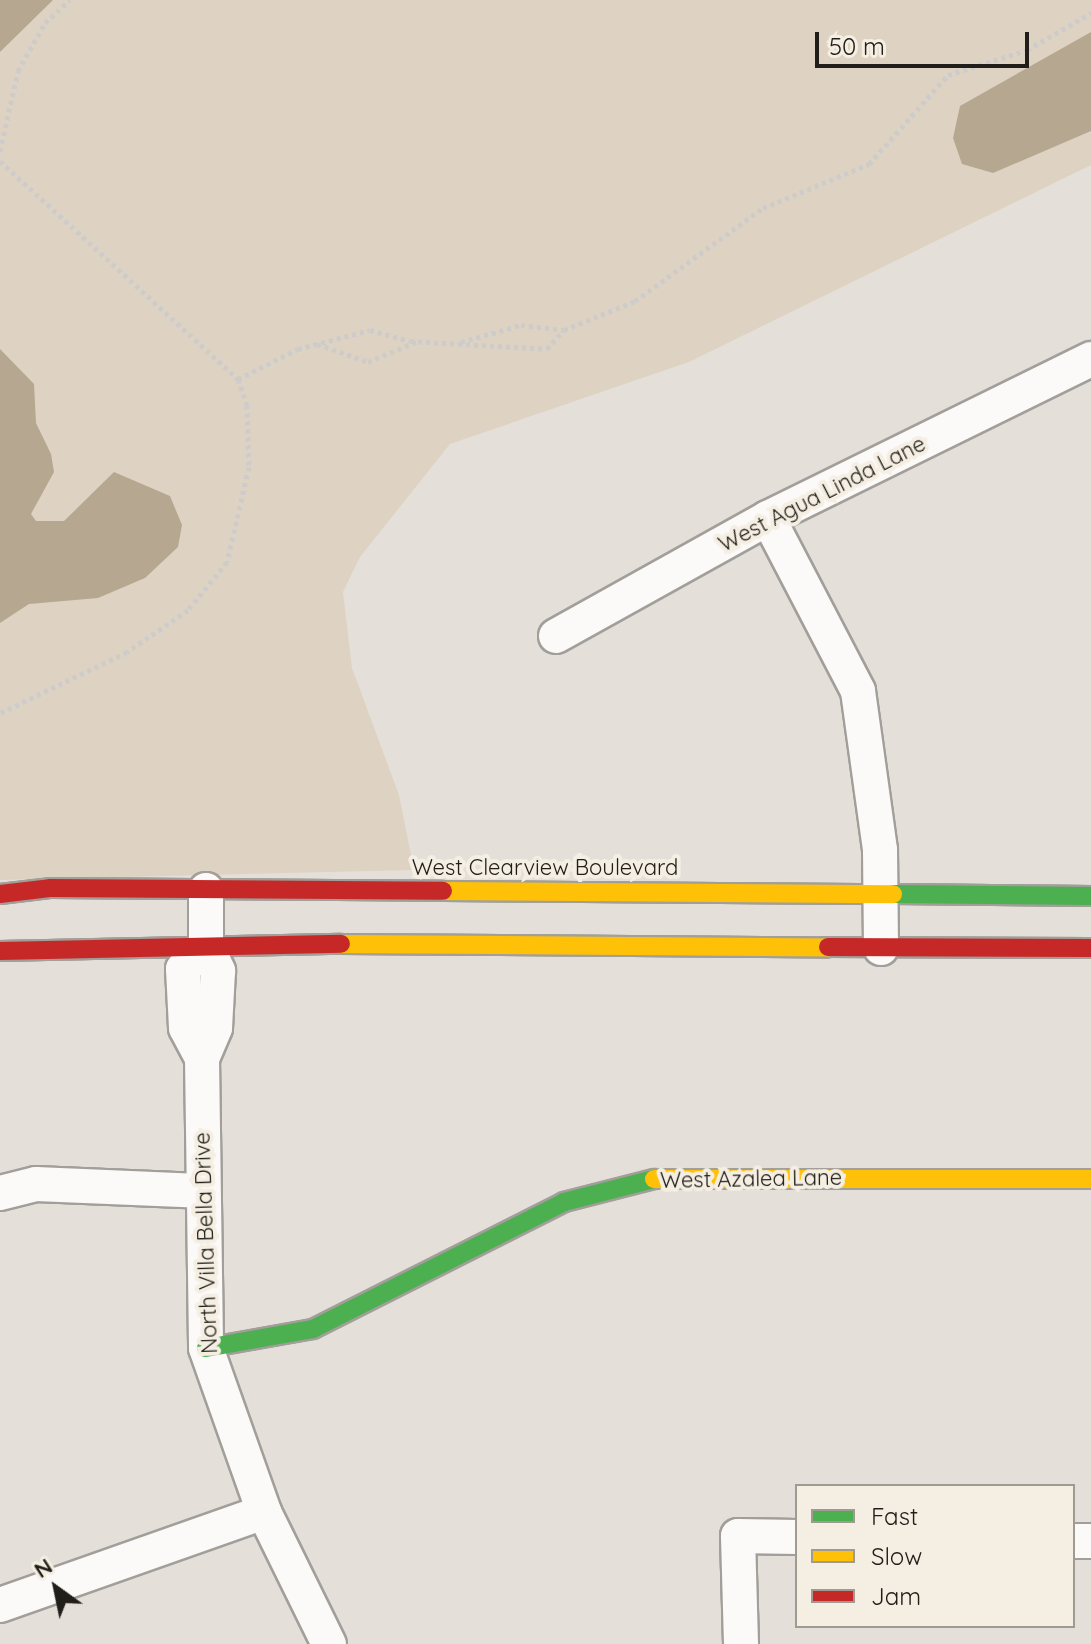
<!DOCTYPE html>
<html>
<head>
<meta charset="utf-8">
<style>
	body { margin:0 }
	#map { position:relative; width:1091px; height:1644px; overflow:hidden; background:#e4e0d9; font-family:Quicksand,sans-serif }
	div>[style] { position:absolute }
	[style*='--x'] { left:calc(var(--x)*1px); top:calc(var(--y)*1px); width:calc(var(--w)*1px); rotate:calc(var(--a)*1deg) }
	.green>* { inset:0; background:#ded3c2 }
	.water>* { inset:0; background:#b6a790 }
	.path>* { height:5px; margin-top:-2.5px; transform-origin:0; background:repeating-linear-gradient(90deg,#cdcccb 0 4px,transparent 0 8px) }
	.roads { filter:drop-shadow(2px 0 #a29f9a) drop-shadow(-2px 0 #a29f9a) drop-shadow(0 2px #a29f9a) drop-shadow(0 -2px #a29f9a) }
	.street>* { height:34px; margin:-17px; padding:0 17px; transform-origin:17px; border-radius:17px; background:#fbfaf9 }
	.fast>* { height:18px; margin:-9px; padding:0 9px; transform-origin:9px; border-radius:9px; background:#4caf50 }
	.slow>* { height:18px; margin:-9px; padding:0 9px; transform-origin:9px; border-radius:9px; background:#ffc107 }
	.jam>* { height:18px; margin:-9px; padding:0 9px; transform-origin:9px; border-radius:9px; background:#c62828 }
	span { translate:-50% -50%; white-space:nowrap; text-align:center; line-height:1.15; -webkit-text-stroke:8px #f5eee2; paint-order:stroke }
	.street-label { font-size:22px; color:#211e1a }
	.legend { position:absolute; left:795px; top:1484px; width:280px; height:144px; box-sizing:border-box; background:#f5eee2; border:2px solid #a09b92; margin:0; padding:10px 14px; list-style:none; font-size:24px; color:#211e1a }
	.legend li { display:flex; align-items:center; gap:16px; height:40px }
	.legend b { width:40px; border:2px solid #a09b92 }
	.north { position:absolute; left:16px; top:1548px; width:80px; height:80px; -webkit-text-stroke:6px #f5eee2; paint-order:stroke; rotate:327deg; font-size:22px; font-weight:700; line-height:32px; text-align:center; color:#211e1a }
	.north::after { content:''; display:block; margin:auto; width:28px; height:36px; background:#211e1a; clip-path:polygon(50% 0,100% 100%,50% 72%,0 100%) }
	.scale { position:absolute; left:815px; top:32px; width:214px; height:36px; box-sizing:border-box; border:4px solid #211e1a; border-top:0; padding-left:10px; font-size:24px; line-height:28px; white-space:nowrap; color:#211e1a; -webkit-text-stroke:6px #f5eee2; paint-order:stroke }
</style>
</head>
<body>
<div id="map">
	<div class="green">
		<i style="clip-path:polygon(0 0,1091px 0,1091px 165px,689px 362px,450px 444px,360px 557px,343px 592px,352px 668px,399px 795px,414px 870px,0 880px)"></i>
	</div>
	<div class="water">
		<i style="clip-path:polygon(0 0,53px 0,0 52px)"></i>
		<i style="clip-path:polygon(1091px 32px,1091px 131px,993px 173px,962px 164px,953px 138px,960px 106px)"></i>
		<i style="clip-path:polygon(0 349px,34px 384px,36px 423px,51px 454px,54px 472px,31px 514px,36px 521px,64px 521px,114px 472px,170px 496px,182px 525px,178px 547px,145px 578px,98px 598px,29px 604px,0 623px)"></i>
	</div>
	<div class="path">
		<i style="--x:0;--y:151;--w:82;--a:-77.3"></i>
		<i style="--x:18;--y:71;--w:55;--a:-60.6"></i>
		<i style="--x:45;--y:23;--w:34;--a:-43"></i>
		<i style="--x:0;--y:161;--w:323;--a:42.5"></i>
		<i style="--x:238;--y:379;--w:28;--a:71"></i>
		<i style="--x:247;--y:405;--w:62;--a:88.2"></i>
		<i style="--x:249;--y:467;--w:98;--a:103"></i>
		<i style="--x:227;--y:562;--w:62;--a:129.1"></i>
		<i style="--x:188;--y:610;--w:74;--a:145.5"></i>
		<i style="--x:127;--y:652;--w:141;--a:154.3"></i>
		<i style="--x:461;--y:342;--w:62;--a:-15.8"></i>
		<i style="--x:521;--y:325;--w:43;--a:6.6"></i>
		<i style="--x:317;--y:344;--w:54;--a:19.4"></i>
		<i style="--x:368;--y:362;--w:54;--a:-22.8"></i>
		<i style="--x:238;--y:379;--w:67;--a:-26.6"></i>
		<i style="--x:298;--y:349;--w:74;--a:-14.8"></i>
		<i style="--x:370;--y:330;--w:41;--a:15.4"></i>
		<i style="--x:410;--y:341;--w:137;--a:3.3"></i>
		<i style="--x:547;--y:349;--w:25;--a:-48"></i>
		<i style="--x:564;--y:330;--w:77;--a:-22.2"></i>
		<i style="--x:635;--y:301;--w:158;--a:-36"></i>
		<i style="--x:763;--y:208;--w:115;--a:-22.5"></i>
		<i style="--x:869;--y:164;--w:119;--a:-48.4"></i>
		<i style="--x:948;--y:75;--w:83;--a:-17.6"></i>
		<i style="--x:1027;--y:50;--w:74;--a:-30"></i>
	</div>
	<div class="roads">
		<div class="street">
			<i style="--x:768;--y:518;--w:195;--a:62.5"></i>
			<i style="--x:858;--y:691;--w:161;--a:82.1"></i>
			<i style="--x:880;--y:850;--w:98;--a:89.4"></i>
			<i style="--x:556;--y:636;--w:243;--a:-29.1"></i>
			<i style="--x:768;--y:518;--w:360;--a:-26.2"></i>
			<i style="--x:206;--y:890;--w:55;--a:90"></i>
			<i style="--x:206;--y:945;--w:29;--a:65"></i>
			<i style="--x:218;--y:971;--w:57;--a:93"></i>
			<i style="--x:215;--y:1028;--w:33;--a:113"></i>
			<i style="--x:202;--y:1058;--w:290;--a:89.2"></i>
			<i style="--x:206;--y:1348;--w:174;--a:70.5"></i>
			<i style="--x:264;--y:1512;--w:147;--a:63.8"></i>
			<i style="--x:202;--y:1058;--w:34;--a:-118"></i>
			<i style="--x:186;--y:1028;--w:59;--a:-92.9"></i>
			<i style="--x:183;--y:969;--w:33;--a:-46"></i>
			<i style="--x:0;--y:1193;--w:37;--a:-14"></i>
			<i style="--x:36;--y:1184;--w:164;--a:2.4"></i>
			<i style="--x:1073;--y:1541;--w:18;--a:0"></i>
			<i style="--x:0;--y:1605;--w:280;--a:-19.4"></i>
			<i style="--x:741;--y:1644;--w:108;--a:-91.6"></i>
			<i style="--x:738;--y:1536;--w:59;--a:1"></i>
		</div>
		<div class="fast">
			<i style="--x:893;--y:894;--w:198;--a:0.6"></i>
			<i style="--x:206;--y:1348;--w:109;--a:-10.1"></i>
			<i style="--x:313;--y:1329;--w:281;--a:-26.8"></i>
			<i style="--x:564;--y:1202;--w:93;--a:-14.3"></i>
		</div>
		<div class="slow">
			<i style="--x:443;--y:891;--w:450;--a:0.4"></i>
			<i style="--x:341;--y:944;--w:487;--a:0.4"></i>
			<i style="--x:654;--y:1179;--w:437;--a:0"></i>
		</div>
		<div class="jam">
			<i style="--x:0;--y:894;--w:50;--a:-6.8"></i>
			<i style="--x:50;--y:888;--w:393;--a:0.4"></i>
			<i style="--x:828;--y:947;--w:263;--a:0.2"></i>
			<i style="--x:0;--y:951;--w:341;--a:-1.2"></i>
		</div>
	</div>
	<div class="street-label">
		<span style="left:822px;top:494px;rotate:-27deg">West Agua Linda Lane</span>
		<span style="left:545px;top:868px">West Clearview Boulevard</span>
		<span style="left:751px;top:1179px;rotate:-1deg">West Azalea Lane</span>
		<span style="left:206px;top:1243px;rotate:-92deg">North Villa Bella Drive</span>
	</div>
	<ul class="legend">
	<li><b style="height:10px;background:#4caf50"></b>Fast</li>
	<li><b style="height:10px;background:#ffc107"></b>Slow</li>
	<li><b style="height:10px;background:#c62828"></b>Jam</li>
	</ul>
	<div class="north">N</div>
	<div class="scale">50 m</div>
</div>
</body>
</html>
